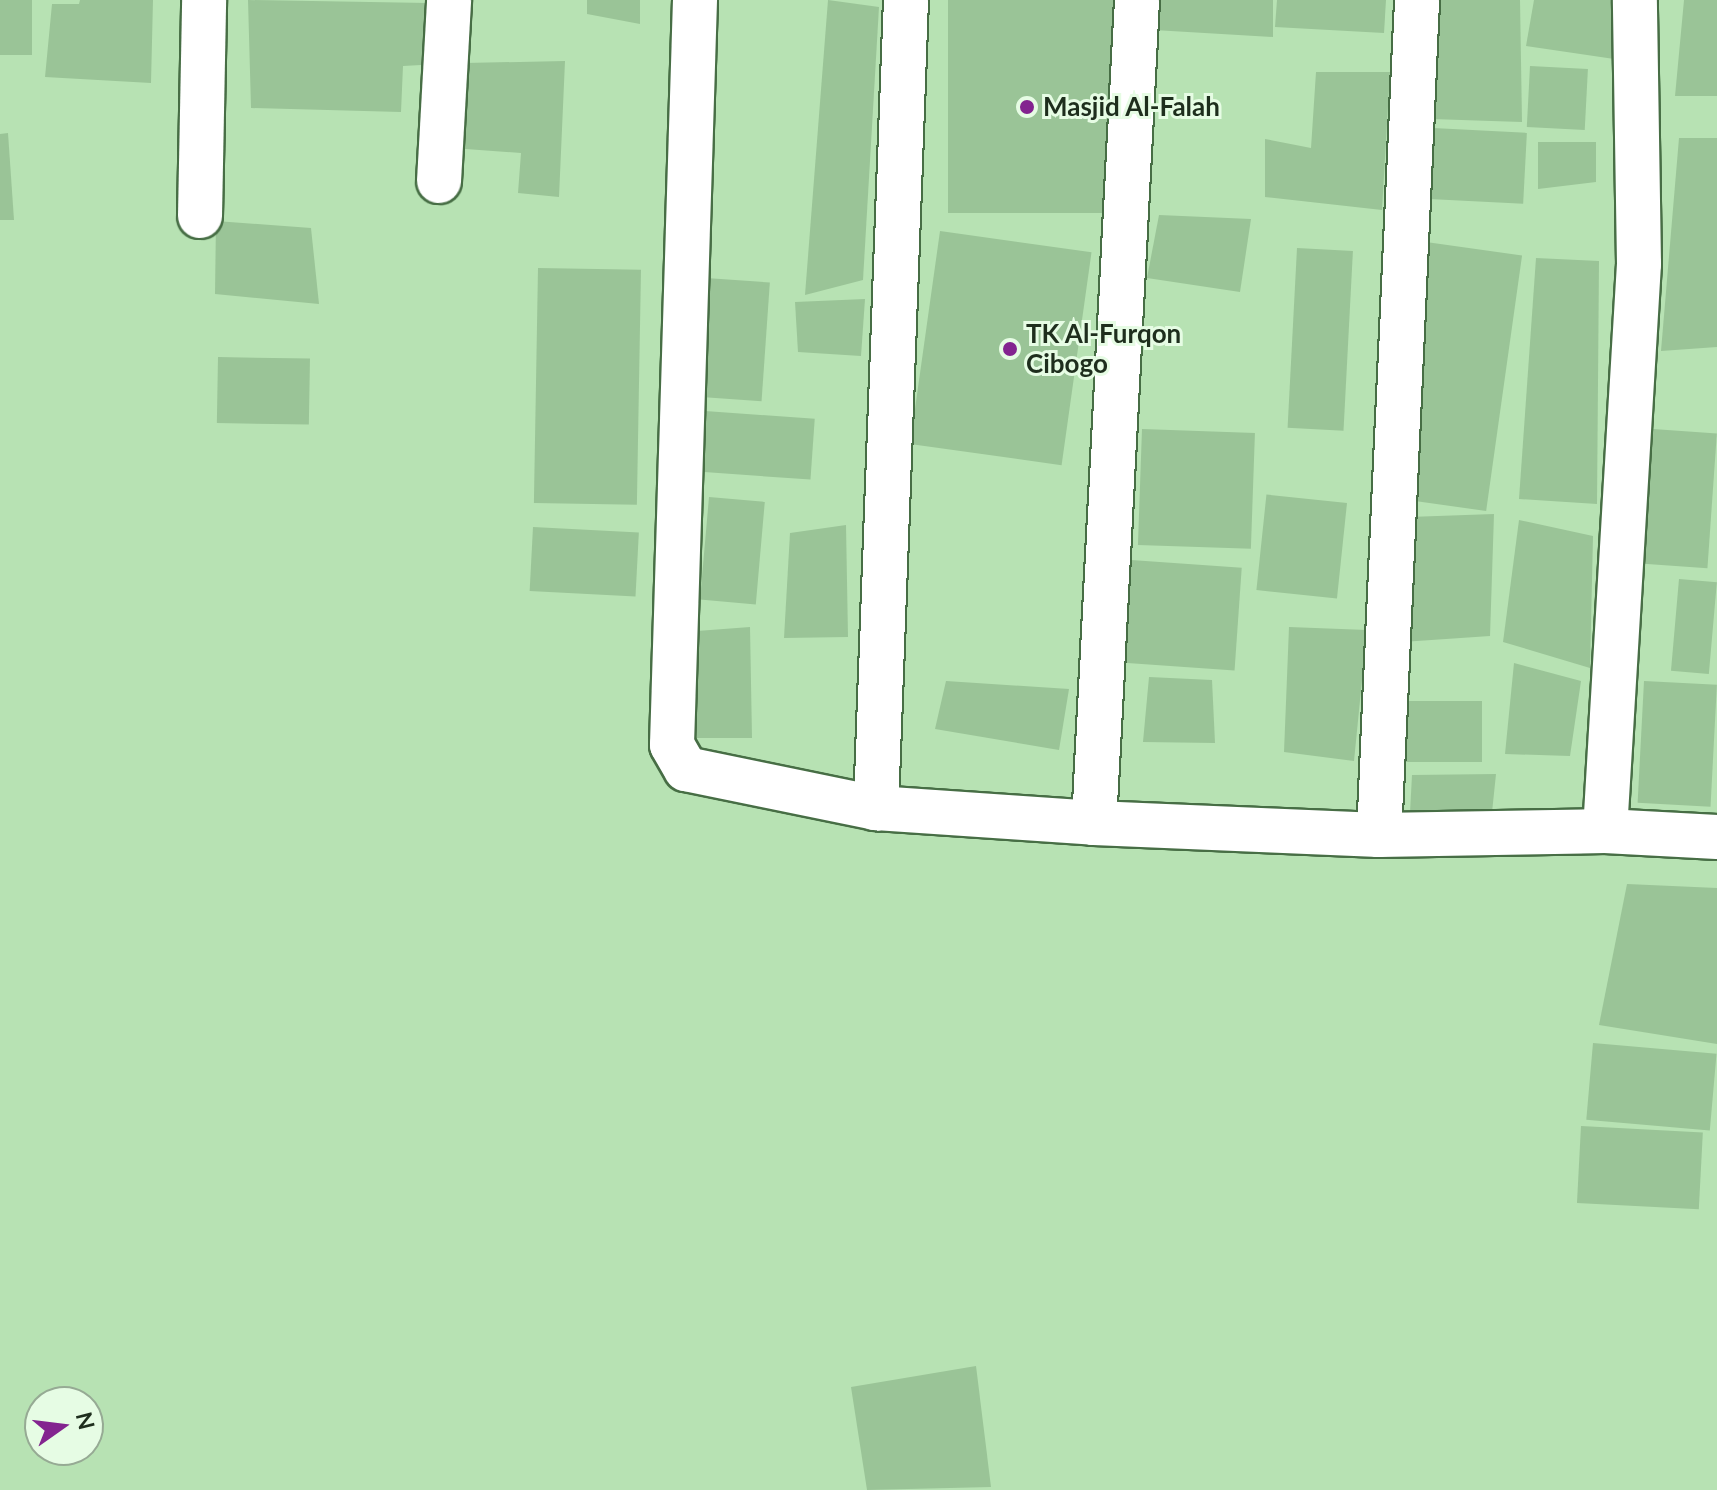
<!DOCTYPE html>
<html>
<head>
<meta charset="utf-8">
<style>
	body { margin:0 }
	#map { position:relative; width:1717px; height:1490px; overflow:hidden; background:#b7e2b3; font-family:Lato,sans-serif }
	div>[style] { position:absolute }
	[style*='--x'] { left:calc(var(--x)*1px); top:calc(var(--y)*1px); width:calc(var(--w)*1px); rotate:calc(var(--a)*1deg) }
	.building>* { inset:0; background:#9ac497; transform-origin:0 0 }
	.roads { filter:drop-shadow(2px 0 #476e45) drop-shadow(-2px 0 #476e45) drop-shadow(0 2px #476e45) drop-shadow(0 -2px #476e45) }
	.minor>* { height:44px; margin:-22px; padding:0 22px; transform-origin:22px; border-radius:22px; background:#fff }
	.dots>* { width:22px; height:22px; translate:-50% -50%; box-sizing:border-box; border:4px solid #e6fce4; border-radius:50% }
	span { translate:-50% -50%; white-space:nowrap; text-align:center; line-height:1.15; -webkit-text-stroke:6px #e6fce4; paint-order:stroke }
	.poi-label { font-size:26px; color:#1e2e1d; font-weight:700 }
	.left { translate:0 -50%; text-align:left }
	.north { position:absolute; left:24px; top:1386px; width:80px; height:80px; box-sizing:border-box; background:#e6fce4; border:2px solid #96aa94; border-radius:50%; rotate:76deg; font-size:22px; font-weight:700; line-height:32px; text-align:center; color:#1e2e1d }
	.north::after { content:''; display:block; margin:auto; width:28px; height:36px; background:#83248f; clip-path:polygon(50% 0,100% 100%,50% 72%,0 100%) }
</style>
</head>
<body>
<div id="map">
	<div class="building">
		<i style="left:0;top:0;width:32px;height:55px"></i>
		<i style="clip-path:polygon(80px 0,153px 0,151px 83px,45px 77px,52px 4px,79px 4px)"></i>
		<i style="clip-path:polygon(248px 0,428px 3px,421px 65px,403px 66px,401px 112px,251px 108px)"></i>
		<i style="clip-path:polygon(587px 0,640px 0,640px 24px,587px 14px)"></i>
		<i style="clip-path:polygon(828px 0,879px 7px,863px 280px,805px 295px)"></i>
		<i style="left:948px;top:0;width:165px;height:213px"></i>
		<i style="clip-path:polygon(1156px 0,1273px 0,1273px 37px,1154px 30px)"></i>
		<i style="clip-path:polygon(1277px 0,1386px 0,1384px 33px,1275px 27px)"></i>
		<i style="clip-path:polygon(1441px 0,1520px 0,1522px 122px,1431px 119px)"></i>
		<i style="clip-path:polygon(1534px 0,1616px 0,1621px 60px,1526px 46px)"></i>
		<i style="clip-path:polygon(1684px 0,1717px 0,1717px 96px,1675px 96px)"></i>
		<i style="clip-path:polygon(565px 61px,559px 197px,518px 193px,521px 153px,452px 148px,465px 63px)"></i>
		<i style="left:1530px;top:66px;width:58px;height:61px;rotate:3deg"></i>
		<i style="clip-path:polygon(1316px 72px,1390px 72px,1382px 210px,1265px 197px,1265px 139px,1311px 148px)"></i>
		<i style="left:1433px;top:128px;width:94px;height:71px;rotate:3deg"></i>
		<i style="clip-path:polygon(8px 133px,14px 220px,0 220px,0 134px)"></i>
		<i style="clip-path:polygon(1679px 138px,1717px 138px,1717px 347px,1661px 351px)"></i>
		<i style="clip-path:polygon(1538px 142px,1596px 142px,1596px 182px,1538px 189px)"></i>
		<i style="clip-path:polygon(1159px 215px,1251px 219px,1240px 292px,1147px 278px)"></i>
		<i style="clip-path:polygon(216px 221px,311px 228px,319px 304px,215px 294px)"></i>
		<i style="left:940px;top:231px;width:153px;height:215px;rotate:8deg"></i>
		<i style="left:1426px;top:242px;width:97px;height:258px;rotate:8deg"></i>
		<i style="left:1297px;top:248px;width:56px;height:180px;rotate:3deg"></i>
		<i style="clip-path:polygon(1536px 258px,1599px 261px,1597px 504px,1519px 499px)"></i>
		<i style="left:538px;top:268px;width:103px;height:235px;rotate:1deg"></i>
		<i style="left:706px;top:278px;width:64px;height:119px;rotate:4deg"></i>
		<i style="clip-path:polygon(865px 299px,861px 356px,798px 352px,795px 302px)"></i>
		<i style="left:218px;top:357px;width:92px;height:66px;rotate:1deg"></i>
		<i style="left:705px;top:411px;width:110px;height:61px;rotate:4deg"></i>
		<i style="left:1142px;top:429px;width:113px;height:116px;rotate:2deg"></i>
		<i style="left:1653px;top:429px;width:64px;height:135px;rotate:4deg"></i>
		<i style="left:709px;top:497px;width:56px;height:103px;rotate:5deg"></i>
		<i style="left:1347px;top:503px;width:96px;height:81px;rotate:96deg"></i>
		<i style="clip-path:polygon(1494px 514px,1490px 636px,1402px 642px,1409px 517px)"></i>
		<i style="clip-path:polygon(1519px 520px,1593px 536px,1590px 668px,1503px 642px)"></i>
		<i style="clip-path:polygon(846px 525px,848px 637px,784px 638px,790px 533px)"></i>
		<i style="left:533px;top:527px;width:106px;height:64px;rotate:3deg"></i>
		<i style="left:1131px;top:560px;width:111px;height:103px;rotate:4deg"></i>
		<i style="left:1679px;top:579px;width:38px;height:92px;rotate:5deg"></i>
		<i style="clip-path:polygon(750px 627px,752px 738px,692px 738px,697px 631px)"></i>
		<i style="clip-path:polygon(1289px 627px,1367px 630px,1354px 761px,1284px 752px)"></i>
		<i style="clip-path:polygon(1514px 663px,1581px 681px,1570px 756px,1505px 754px)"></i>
		<i style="clip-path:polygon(1149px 677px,1212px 680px,1215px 743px,1143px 742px)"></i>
		<i style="clip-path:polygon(946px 681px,1069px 689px,1059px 750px,935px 729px)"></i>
		<i style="left:1644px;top:681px;width:73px;height:122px;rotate:3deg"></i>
		<i style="left:1404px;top:701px;width:78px;height:61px"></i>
		<i style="clip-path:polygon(1496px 774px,1491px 822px,1410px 813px,1412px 775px)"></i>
		<i style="clip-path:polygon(1627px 884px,1717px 888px,1717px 1044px,1599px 1025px)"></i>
		<i style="left:1593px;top:1043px;width:124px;height:77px;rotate:5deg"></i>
		<i style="left:1581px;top:1126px;width:122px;height:77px;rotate:3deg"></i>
		<i style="clip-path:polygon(976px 1366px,991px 1487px,867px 1490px,851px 1387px)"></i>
	</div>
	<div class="roads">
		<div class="minor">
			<i style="--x:695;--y:0;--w:745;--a:91.77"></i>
			<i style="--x:672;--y:745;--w:28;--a:60"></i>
			<i style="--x:686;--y:769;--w:194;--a:11.6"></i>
			<i style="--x:906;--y:0;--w:809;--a:92.13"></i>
			<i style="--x:876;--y:808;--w:219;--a:3.9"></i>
			<i style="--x:1137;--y:0;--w:824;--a:92.99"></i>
			<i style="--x:1094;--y:823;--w:285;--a:2.4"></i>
			<i style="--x:1379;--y:835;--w:226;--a:-1"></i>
			<i style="--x:1605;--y:831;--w:112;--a:3.1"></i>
			<i style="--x:439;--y:181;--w:181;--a:-86.8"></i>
			<i style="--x:200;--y:216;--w:216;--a:-88.9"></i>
			<i style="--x:1605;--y:831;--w:568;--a:-86.57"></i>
			<i style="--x:1639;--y:264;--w:264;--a:-90.9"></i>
			<i style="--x:1379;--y:835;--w:836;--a:-87.39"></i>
		</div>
	</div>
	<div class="dots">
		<i style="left:1027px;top:107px;background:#83248f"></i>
		<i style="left:1010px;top:349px;background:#83248f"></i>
	</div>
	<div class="poi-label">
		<span class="left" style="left:1043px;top:107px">Masjid Al-Falah</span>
		<span class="left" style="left:1026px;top:349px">TK Al-Furqon<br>Cibogo</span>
	</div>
	<div class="north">N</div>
</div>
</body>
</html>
